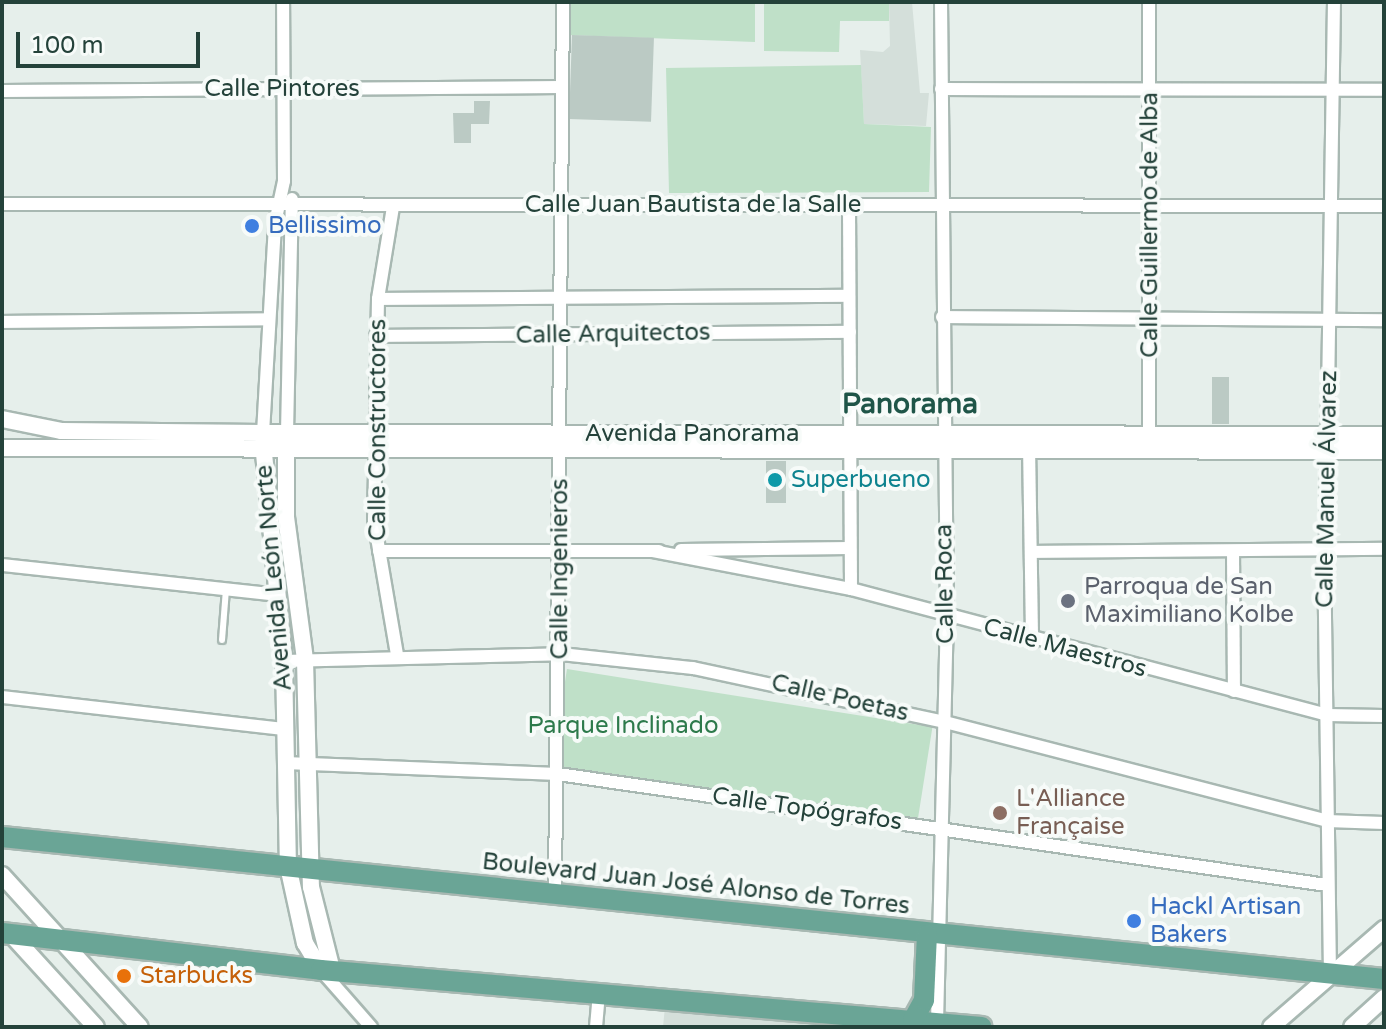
<!DOCTYPE html>
<html>
<head>
<meta charset="utf-8">
<style>
	body { margin:0 }
	#map { position:relative; width:1386px; height:1029px; overflow:hidden; background:#e6efeb; font-family:"Varela Round",sans-serif }
	div>[style] { position:absolute }
	[style*='--x'] { left:calc(var(--x)*1px); top:calc(var(--y)*1px); width:calc(var(--w)*1px); rotate:calc(var(--a)*1deg) }
	.built>* { inset:0; background:#d4dfda }
	.green>* { inset:0; background:#bfe0c8; transform-origin:0 0 }
	.building>* { inset:0; background:#bbcac4; transform-origin:0 0 }
	.roads { filter:drop-shadow(2px 0 #a8b8b2) drop-shadow(-2px 0 #a8b8b2) drop-shadow(0 2px #a8b8b2) drop-shadow(0 -2px #a8b8b2) }
	.service>* { height:6px; margin:-3px; padding:0 3px; transform-origin:3px; border-radius:3px; background:#fff }
	.minor>* { height:12px; margin:-6px; padding:0 6px; transform-origin:6px; border-radius:6px; background:#fff }
	.tertiary>* { height:16px; margin:-8px; padding:0 8px; transform-origin:8px; border-radius:8px; background:#fff }
	.primary>* { height:20px; margin:-10px; padding:0 10px; transform-origin:10px; border-radius:10px; background:#6aa596 }
	.dots>* { width:22px; height:22px; translate:-50% -50%; box-sizing:border-box; border:4px solid #f7fbf9; border-radius:50% }
	span { translate:-50% -50%; white-space:nowrap; text-align:center; line-height:1.15; -webkit-text-stroke:8px #f7fbf9; paint-order:stroke }
	.street-label { font-size:24px; color:#24423a }
	.shop-label { font-size:24px; color:#366cbe }
	.left { translate:0 -50%; text-align:left }
	.culture-label { font-size:24px; color:#0d838f }
	.worship-label { font-size:24px; color:#5b616d }
	.park-label { font-size:24px; color:#2d7a4b }
	.education-label { font-size:24px; color:#785e54 }
	.food-label { font-size:24px; color:#c56008 }
	.quarter-label { font-size:28px; color:#1f5548; font-weight:700 }
	.frame { position:absolute; inset:0; border:4px solid #24423a; pointer-events:none }
	.scale { position:absolute; left:16px; top:32px; width:184px; height:36px; box-sizing:border-box; border:4px solid #24423a; border-top:0; padding-left:10px; font-size:24px; line-height:28px; white-space:nowrap; color:#24423a; -webkit-text-stroke:6px #f7fbf9; paint-order:stroke }
</style>
</head>
<body>
<div id="map">
	<div class="built">
		<i style="clip-path:polygon(889px 2px,912px 2px,920px 93px,929px 93px,926px 126px,864px 124px,860px 50px,883px 52px,890px 46px)"></i>
		<i style="clip-path:polygon(665px 1007px,865px 1027px,663px 1027px)"></i>
	</div>
	<div class="green">
		<i style="clip-path:polygon(567px 2px,755px 2px,755px 42px,567px 35px)"></i>
		<i style="clip-path:polygon(764px 2px,889px 2px,889px 21px,840px 21px,839px 52px,764px 51px)"></i>
		<i style="clip-path:polygon(861px 65px,864px 124px,931px 127px,929px 192px,669px 193px,666px 68px)"></i>
		<i style="left:567px;top:669px;width:370px;height:98px;rotate:9deg"></i>
	</div>
	<div class="building">
		<i style="left:572px;top:35px;width:82px;height:84px;rotate:2deg"></i>
		<i style="clip-path:polygon(474px 101px,490px 101px,489px 124px,471px 124px,471px 143px,454px 143px,453px 113px,474px 113px)"></i>
		<i style="left:1212px;top:377px;width:17px;height:47px"></i>
		<i style="left:766px;top:461px;width:20px;height:42px"></i>
	</div>
	<div class="roads">
		<div class="service">
			<i style="--x:222;--y:640;--w:51;--a:-85.5"></i>
		</div>
		<div class="minor">
			<i style="--x:941;--y:89;--w:443;--a:0.1"></i>
			<i style="--x:2;--y:91;--w:559;--a:-0.41"></i>
			<i style="--x:2;--y:204;--w:1382;--a:0.08"></i>
			<i style="--x:849;--y:205;--w:384;--a:89.7"></i>
			<i style="--x:393;--y:207;--w:93;--a:99.3"></i>
			<i style="--x:378;--y:299;--w:221;--a:91"></i>
			<i style="--x:374;--y:520;--w:136;--a:80.3"></i>
			<i style="--x:378;--y:299;--w:470;--a:-0.4"></i>
			<i style="--x:942;--y:317;--w:442;--a:0.4"></i>
			<i style="--x:2;--y:322;--w:266;--a:-0.6"></i>
			<i style="--x:376;--y:336;--w:474;--a:-0.5"></i>
			<i style="--x:263;--y:433;--w:210;--a:-86.7"></i>
			<i style="--x:275;--y:223;--w:43;--a:-77.9"></i>
			<i style="--x:284;--y:181;--w:179;--a:-90.3"></i>
			<i style="--x:287;--y:433;--w:234;--a:-88.8"></i>
			<i style="--x:1149;--y:442;--w:440;--a:-90"></i>
			<i style="--x:1029;--y:445;--w:197;--a:89.1"></i>
			<i style="--x:681;--y:550;--w:169;--a:-0.7"></i>
			<i style="--x:379;--y:551;--w:280;--a:0"></i>
			<i style="--x:653;--y:551;--w:202;--a:10.9"></i>
			<i style="--x:851;--y:589;--w:492;--a:14.8"></i>
			<i style="--x:1327;--y:715;--w:57;--a:1"></i>
			<i style="--x:1031;--y:552;--w:353;--a:-0.5"></i>
			<i style="--x:1233;--y:552;--w:139;--a:89.6"></i>
			<i style="--x:2;--y:565;--w:277;--a:6.2"></i>
			<i style="--x:284;--y:661;--w:277;--a:-1.4"></i>
			<i style="--x:561;--y:654;--w:133;--a:6.1"></i>
			<i style="--x:693;--y:668;--w:258;--a:12.1"></i>
			<i style="--x:945;--y:722;--w:395;--a:14.5"></i>
			<i style="--x:1327;--y:821;--w:57;--a:2"></i>
			<i style="--x:2;--y:697;--w:284;--a:6.5"></i>
			<i style="--x:285;--y:763;--w:273;--a:2.3"></i>
			<i style="--x:558;--y:774;--w:776;--a:8.22"></i>
			<i style="--x:555;--y:896;--w:894;--a:-89.49"></i>
			<i style="--x:321;--y:970;--w:76;--a:48.7"></i>
			<i style="--x:1330;--y:975;--w:381;--a:-90.8"></i>
			<i style="--x:1325;--y:594;--w:592;--a:-89.13"></i>
			<i style="--x:937;--y:1023;--w:408;--a:-88.6"></i>
			<i style="--x:947;--y:615;--w:613;--a:-90.56"></i>
			<i style="--x:596;--y:1027;--w:33;--a:-85"></i>
		</div>
		<div class="tertiary">
			<i style="--x:2;--y:419;--w:60;--a:11.5"></i>
			<i style="--x:61;--y:431;--w:202;--a:0.6"></i>
			<i style="--x:263;--y:433;--w:1121;--a:0.1"></i>
			<i style="--x:286;--y:441;--w:76;--a:90"></i>
			<i style="--x:286;--y:517;--w:144;--a:82.4"></i>
			<i style="--x:305;--y:660;--w:227;--a:88.5"></i>
			<i style="--x:311;--y:887;--w:86;--a:75.8"></i>
			<i style="--x:263;--y:443;--w:219;--a:84.5"></i>
			<i style="--x:284;--y:661;--w:205;--a:88.9"></i>
			<i style="--x:288;--y:866;--w:79;--a:77.6"></i>
			<i style="--x:305;--y:943;--w:31;--a:59"></i>
			<i style="--x:2;--y:448;--w:1382;--a:0.12"></i>
			<i style="--x:2;--y:875;--w:205;--a:47.8"></i>
			<i style="--x:11;--y:934;--w:126;--a:47.6"></i>
			<i style="--x:1271;--y:1027;--w:150;--a:-40.9"></i>
			<i style="--x:1352;--y:1027;--w:43;--a:-42.2"></i>
		</div>
		<div class="primary">
			<i style="--x:2;--y:837;--w:1389;--a:5.87"></i>
			<i style="--x:2;--y:933;--w:321;--a:6.6"></i>
			<i style="--x:321;--y:970;--w:663;--a:4.93"></i>
			<i style="--x:913;--y:1020;--w:23;--a:-61"></i>
			<i style="--x:924;--y:1000;--w:65;--a:-87.4"></i>
		</div>
	</div>
	<div class="dots">
		<i style="left:252px;top:226px;background:#3f7fe0"></i>
		<i style="left:775px;top:480px;background:#0f9aa8"></i>
		<i style="left:1068px;top:601px;background:#6b7280"></i>
		<i style="left:1000px;top:813px;background:#8d6e63"></i>
		<i style="left:1134px;top:921px;background:#3f7fe0"></i>
		<i style="left:124px;top:976px;background:#e8710a"></i>
	</div>
	<div class="street-label">
		<span style="left:282px;top:89px">Calle Pintores</span>
		<span style="left:693px;top:205px">Calle Juan Bautista de la Salle</span>
		<span style="left:1150px;top:225px;rotate:-90deg">Calle Guillermo de Alba</span>
		<span style="left:613px;top:334px;rotate:-1deg">Calle Arquitectos</span>
		<span style="left:378px;top:430px;rotate:-90deg">Calle Constructores</span>
		<span style="left:692px;top:434px">Avenida Panorama</span>
		<span style="left:1327px;top:489px;rotate:-89deg">Calle Manuel Álvarez</span>
		<span style="left:560px;top:569px;rotate:-90deg">Calle Ingenieros</span>
		<span style="left:274px;top:578px;rotate:-95deg">Avenida León Norte</span>
		<span style="left:945px;top:584px;rotate:-91deg">Calle Roca</span>
		<span style="left:1065px;top:648px;rotate:15deg">Calle Maestros</span>
		<span style="left:840px;top:698px;rotate:13deg">Calle Poetas</span>
		<span style="left:807px;top:809px;rotate:8deg">Calle Topógrafos</span>
		<span style="left:696px;top:884px;rotate:6deg">Boulevard Juan José Alonso de Torres</span>
	</div>
	<div class="shop-label">
		<span class="left" style="left:268px;top:226px">Bellissimo</span>
		<span class="left" style="left:1150px;top:921px">Hackl Artisan<br>Bakers</span>
	</div>
	<div class="culture-label">
		<span class="left" style="left:791px;top:480px">Superbueno</span>
	</div>
	<div class="worship-label">
		<span class="left" style="left:1084px;top:601px">Parroqua de San<br>Maximiliano Kolbe</span>
	</div>
	<div class="park-label">
		<span style="left:623px;top:726px">Parque Inclinado</span>
	</div>
	<div class="education-label">
		<span class="left" style="left:1016px;top:813px">L'Alliance<br>Française</span>
	</div>
	<div class="food-label">
		<span class="left" style="left:140px;top:976px">Starbucks</span>
	</div>
	<div class="quarter-label">
		<span style="left:910px;top:404px">Panorama</span>
	</div>
	<div class="frame"></div>
	<div class="scale">100 m</div>
</div>
</body>
</html>
